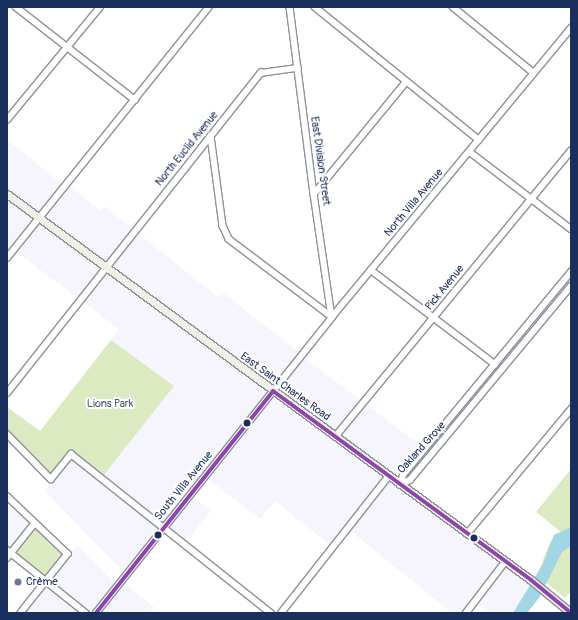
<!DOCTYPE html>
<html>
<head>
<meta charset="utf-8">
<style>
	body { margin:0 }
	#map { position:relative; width:578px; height:620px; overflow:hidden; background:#fff; font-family:Pangolin,sans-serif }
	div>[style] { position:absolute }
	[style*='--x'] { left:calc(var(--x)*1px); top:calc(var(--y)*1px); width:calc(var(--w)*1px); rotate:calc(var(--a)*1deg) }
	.built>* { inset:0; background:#f6f5fd; transform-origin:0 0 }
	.green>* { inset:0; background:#dbeac1; transform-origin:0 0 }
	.water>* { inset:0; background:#a2d6e5 }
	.roads { filter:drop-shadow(1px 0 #8e929a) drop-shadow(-1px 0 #8e929a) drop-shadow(0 1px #8e929a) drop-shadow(0 -1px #8e929a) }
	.minor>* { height:5.5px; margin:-2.75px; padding:0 2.75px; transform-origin:2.75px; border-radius:2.75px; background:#fff }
	.major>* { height:7px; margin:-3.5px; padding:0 3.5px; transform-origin:3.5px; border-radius:3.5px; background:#f2efe6 }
	.bus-1>* { height:4px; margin:-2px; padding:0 2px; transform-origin:2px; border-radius:2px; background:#8e44ad }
	.dots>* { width:11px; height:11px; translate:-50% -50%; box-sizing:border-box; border:2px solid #fff; border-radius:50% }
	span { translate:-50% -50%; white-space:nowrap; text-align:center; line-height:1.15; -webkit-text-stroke:4px #fff; paint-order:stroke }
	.street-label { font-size:11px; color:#1b2f5e }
	.park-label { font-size:11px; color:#44596a }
	.poi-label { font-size:11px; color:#1b2f5e }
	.left { translate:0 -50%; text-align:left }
	.frame { position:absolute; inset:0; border:8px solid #1b2f5e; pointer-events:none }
</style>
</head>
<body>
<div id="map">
	<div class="built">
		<i style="clip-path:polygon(7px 140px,64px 185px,39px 215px,7px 192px)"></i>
		<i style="clip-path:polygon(67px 184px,101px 211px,104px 206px,218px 297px,222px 292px,301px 354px,273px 389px,41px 217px)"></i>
		<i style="clip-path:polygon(7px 196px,269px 391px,163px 525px,103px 476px,174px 386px,111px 340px,119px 329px,7px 245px)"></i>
		<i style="left:303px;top:357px;width:155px;height:43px;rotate:37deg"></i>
		<i style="clip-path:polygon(273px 394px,386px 477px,331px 546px,275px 501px,260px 519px,206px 478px)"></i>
		<i style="clip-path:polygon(72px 457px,161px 528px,124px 573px,45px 491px)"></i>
		<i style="clip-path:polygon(389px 479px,502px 562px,461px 613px,452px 613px,349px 530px)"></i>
		<i style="left:192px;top:496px;width:24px;height:41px;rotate:38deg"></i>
		<i style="clip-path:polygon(15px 506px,32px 524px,10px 552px,7px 550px,7px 514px)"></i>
		<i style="clip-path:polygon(77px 545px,116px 584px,93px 613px,23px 613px)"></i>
		<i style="clip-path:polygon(506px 566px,532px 585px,513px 613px,489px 613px,477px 603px)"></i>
		<i style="clip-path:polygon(122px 582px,154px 607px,149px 613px,98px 613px)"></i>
	</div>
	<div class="green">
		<i style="clip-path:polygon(111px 340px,174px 386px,103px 476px,71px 450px,50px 474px,7px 431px,7px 407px,40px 431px)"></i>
		<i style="clip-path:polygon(571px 469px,571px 591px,565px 598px,537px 575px,549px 545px,554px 535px,561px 532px,536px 512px)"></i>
		<i style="left:34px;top:527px;width:42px;height:33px;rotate:40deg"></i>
	</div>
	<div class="water">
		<i style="clip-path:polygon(571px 527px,571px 546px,562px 552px,539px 598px,527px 613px,513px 613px,543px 564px,554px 535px)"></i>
	</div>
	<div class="roads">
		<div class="minor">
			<i style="--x:16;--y:7;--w:151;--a:38"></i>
			<i style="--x:290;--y:7;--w:189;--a:82.7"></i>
			<i style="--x:314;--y:194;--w:124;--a:81.7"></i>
			<i style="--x:315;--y:7;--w:211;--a:39"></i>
			<i style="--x:453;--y:7;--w:104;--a:39.2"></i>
			<i style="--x:7;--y:120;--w:146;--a:-50.5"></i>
			<i style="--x:211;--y:136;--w:91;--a:82.4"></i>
			<i style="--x:223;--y:226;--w:14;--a:65"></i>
			<i style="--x:229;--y:239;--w:129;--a:37.1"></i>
			<i style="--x:470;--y:152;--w:127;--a:37.3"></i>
			<i style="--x:314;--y:194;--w:145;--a:-50.6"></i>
			<i style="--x:7;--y:258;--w:322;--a:-51.2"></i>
			<i style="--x:371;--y:270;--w:156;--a:37.2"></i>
			<i style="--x:7;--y:393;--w:409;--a:-51.6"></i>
			<i style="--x:261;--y:73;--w:37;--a:-8"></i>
			<i style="--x:7;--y:434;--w:63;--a:45.6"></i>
			<i style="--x:51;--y:479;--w:32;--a:-51"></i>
			<i style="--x:71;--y:454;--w:256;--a:38.5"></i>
			<i style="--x:335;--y:437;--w:371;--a:-50.5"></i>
			<i style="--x:400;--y:485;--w:10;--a:-73"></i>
			<i style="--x:403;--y:475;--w:264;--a:-50.4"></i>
			<i style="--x:400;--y:485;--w:11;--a:-27"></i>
			<i style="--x:410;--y:480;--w:252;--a:-50.3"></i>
			<i style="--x:7;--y:496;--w:84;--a:43.6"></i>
			<i style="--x:68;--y:554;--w:75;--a:128.5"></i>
			<i style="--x:467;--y:534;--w:163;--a:-50.2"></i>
			<i style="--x:7;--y:550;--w:101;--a:38.6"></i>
			<i style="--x:7;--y:558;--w:43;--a:-51.5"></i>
			<i style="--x:96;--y:613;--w:379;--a:-51.4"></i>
			<i style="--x:332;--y:317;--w:375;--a:-50.4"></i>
			<i style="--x:281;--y:613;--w:174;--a:-51.8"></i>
			<i style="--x:466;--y:613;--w:64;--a:-52.6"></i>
		</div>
		<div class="major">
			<i style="--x:7;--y:194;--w:651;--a:36.38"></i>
			<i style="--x:531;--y:580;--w:52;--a:39.5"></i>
		</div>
	</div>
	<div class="bus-1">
		<i style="--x:96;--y:613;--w:284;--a:-51.4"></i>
		<i style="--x:273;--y:391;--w:320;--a:36.2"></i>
		<i style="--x:531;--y:580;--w:52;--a:39.5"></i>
	</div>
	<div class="dots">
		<i style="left:247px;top:423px;background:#1b2f5e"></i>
		<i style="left:158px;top:535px;background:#1b2f5e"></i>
		<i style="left:474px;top:538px;background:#1b2f5e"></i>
		<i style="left:18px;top:582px;background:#6b7896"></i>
	</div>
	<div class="street-label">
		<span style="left:187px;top:149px;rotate:-51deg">North Euclid Avenue</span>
		<span style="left:320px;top:161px;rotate:82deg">East Division Street</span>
		<span style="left:414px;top:203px;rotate:-50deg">North Villa Avenue</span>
		<span style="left:445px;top:288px;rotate:-51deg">Pick Avenue</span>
		<span style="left:285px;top:387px;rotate:36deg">East Saint Charles Road</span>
		<span style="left:422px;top:448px;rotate:-48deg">Oakland Grove</span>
		<span style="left:184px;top:486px;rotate:-51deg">South Villa Avenue</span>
	</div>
	<div class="park-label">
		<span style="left:110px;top:404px">Lions Park</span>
	</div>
	<div class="poi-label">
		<span class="left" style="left:26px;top:582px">Crème</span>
	</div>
	<div class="frame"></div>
</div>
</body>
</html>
